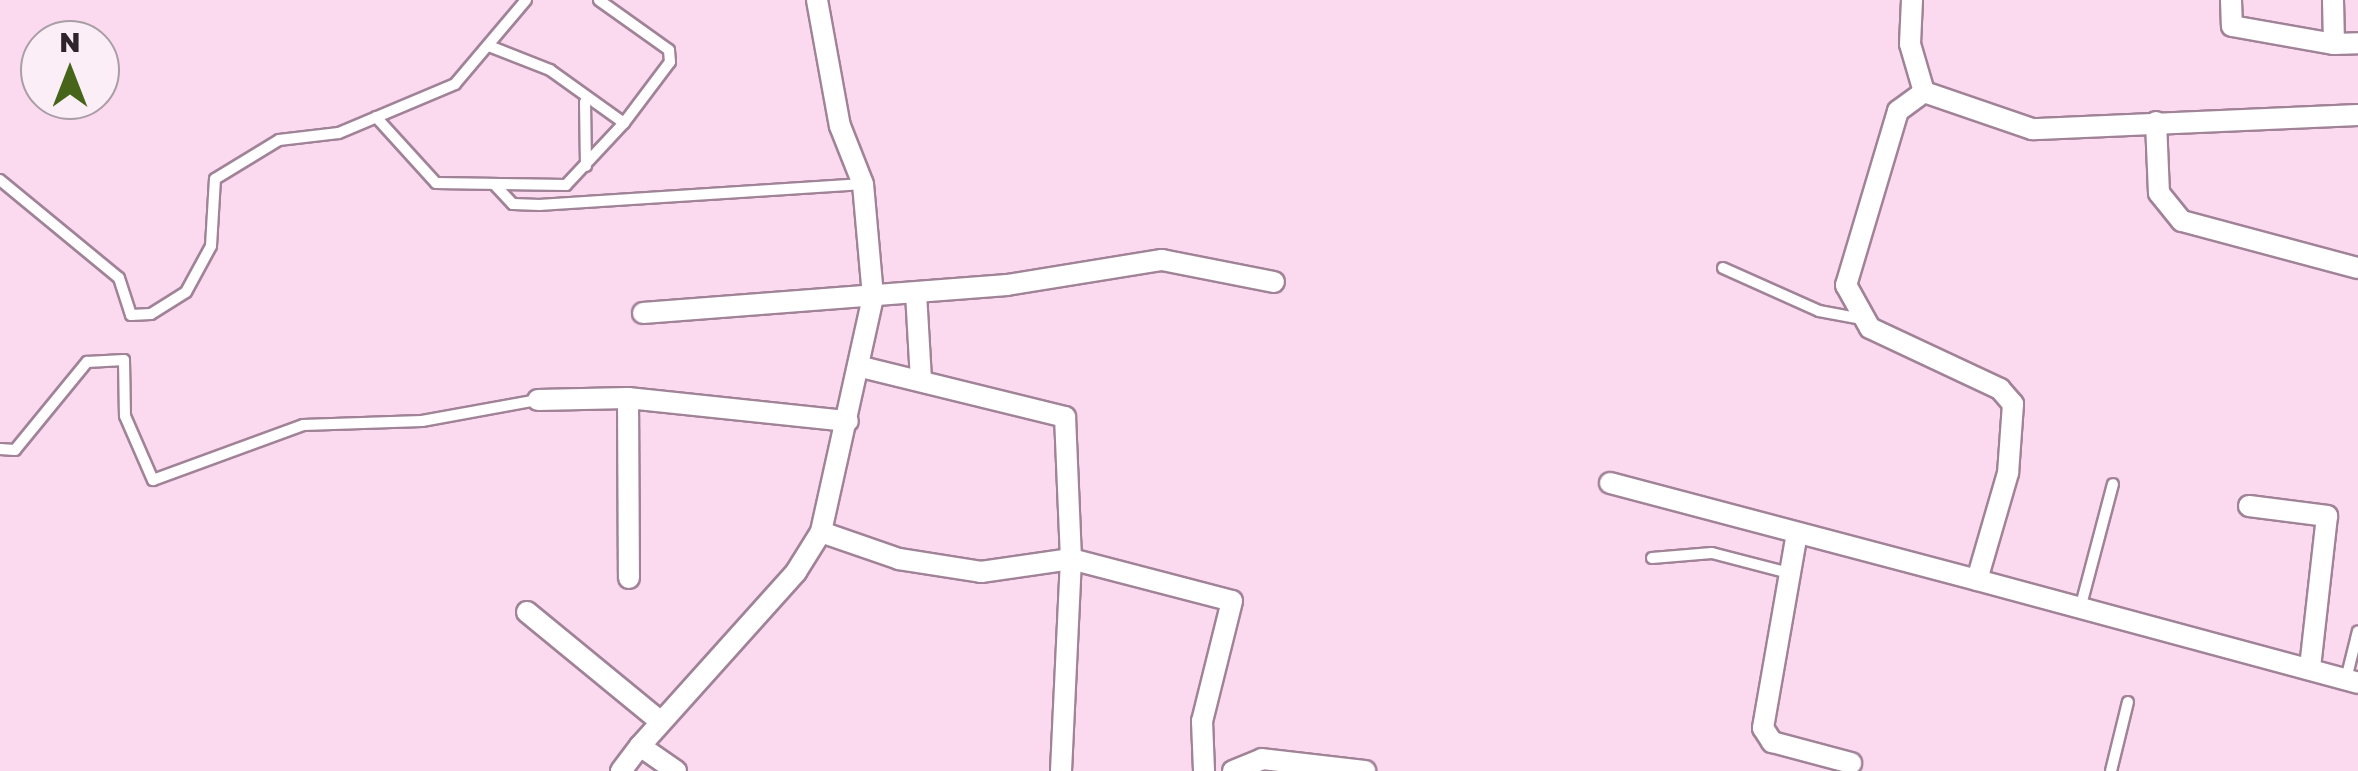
<!DOCTYPE html>
<html>
<head>
<meta charset="utf-8">
<style>
	body { margin:0 }
	#map { position:relative; width:2358px; height:771px; overflow:hidden; background:#fbdaf0; font-family:"Golos Text",sans-serif }
	div>[style] { position:absolute }
	[style*='--x'] { left:calc(var(--x)*1px); top:calc(var(--y)*1px); width:calc(var(--w)*1px); rotate:calc(var(--a)*1deg) }
	.roads { filter:drop-shadow(2px 0 #a18398) drop-shadow(-2px 0 #a18398) drop-shadow(0 2px #a18398) drop-shadow(0 -2px #a18398) }
	.service>* { height:10px; margin:-5px; padding:0 5px; transform-origin:5px; border-radius:5px; background:#fff }
	.minor>* { height:20px; margin:-10px; padding:0 10px; transform-origin:10px; border-radius:10px; background:#fff }
	span { translate:-50% -50%; white-space:nowrap; text-align:center; line-height:1.15; -webkit-text-stroke:10px #fbeef7; paint-order:stroke }
	.north { position:absolute; left:20px; top:20px; width:100px; height:100px; box-sizing:border-box; background:#fbeef7; border:2px solid #a99da6; border-radius:50%; rotate:0deg; font-size:28px; font-weight:700; line-height:40px; text-align:center; color:#2f232c }
	.north::after { content:''; display:block; margin:auto; width:35px; height:45px; background:#46651a; clip-path:polygon(50% 0,100% 100%,50% 72%,0 100%) }
</style>
</head>
<body>
<div id="map">
	<div class="roads">
		<div class="service">
			<i style="--x:489;--y:46;--w:66;--a:21.5"></i>
			<i style="--x:550;--y:70;--w:91;--a:35.6"></i>
			<i style="--x:624;--y:123;--w:76;--a:-53"></i>
			<i style="--x:670;--y:62;--w:12;--a:-95"></i>
			<i style="--x:669;--y:50;--w:86;--a:-144.5"></i>
			<i style="--x:585;--y:102;--w:64;--a:89.1"></i>
			<i style="--x:376;--y:117;--w:89;--a:47.7"></i>
			<i style="--x:436;--y:183;--w:130;--a:0.9"></i>
			<i style="--x:566;--y:185;--w:85;--a:-46.9"></i>
			<i style="--x:0;--y:180;--w:154;--a:39.5"></i>
			<i style="--x:119;--y:278;--w:39;--a:72"></i>
			<i style="--x:131;--y:315;--w:20;--a:-3"></i>
			<i style="--x:151;--y:314;--w:41;--a:-32.2"></i>
			<i style="--x:186;--y:292;--w:52;--a:-61.5"></i>
			<i style="--x:211;--y:246;--w:67;--a:-86.6"></i>
			<i style="--x:215;--y:179;--w:75;--a:-31.4"></i>
			<i style="--x:279;--y:140;--w:60;--a:-6.7"></i>
			<i style="--x:339;--y:133;--w:126;--a:-22.9"></i>
			<i style="--x:455;--y:84;--w:110;--a:-49.8"></i>
			<i style="--x:495;--y:185;--w:26;--a:47"></i>
			<i style="--x:513;--y:204;--w:27;--a:2"></i>
			<i style="--x:540;--y:205;--w:323;--a:-3.7"></i>
			<i style="--x:1723;--y:268;--w:105;--a:24.1"></i>
			<i style="--x:1819;--y:311;--w:44;--a:10.5"></i>
			<i style="--x:0;--y:449;--w:15;--a:4"></i>
			<i style="--x:15;--y:450;--w:114;--a:-50.7"></i>
			<i style="--x:87;--y:362;--w:37;--a:-3"></i>
			<i style="--x:124;--y:360;--w:56;--a:89"></i>
			<i style="--x:125;--y:416;--w:70;--a:66.4"></i>
			<i style="--x:153;--y:480;--w:160;--a:-20.1"></i>
			<i style="--x:303;--y:425;--w:119;--a:-1.9"></i>
			<i style="--x:422;--y:421;--w:118;--a:-10.3"></i>
			<i style="--x:1652;--y:558;--w:60;--a:-4.8"></i>
			<i style="--x:1712;--y:553;--w:80;--a:14.6"></i>
			<i style="--x:2081;--y:605;--w:125;--a:-75.2"></i>
			<i style="--x:2346;--y:679;--w:49;--a:-76"></i>
			<i style="--x:2111;--y:771;--w:71;--a:-76.2"></i>
		</div>
		<div class="minor">
			<i style="--x:817;--y:0;--w:128;--a:79.7"></i>
			<i style="--x:840;--y:126;--w:62;--a:68.4"></i>
			<i style="--x:863;--y:184;--w:113;--a:84.9"></i>
			<i style="--x:873;--y:297;--w:241;--a:102.5"></i>
			<i style="--x:1912;--y:0;--w:44;--a:92.6"></i>
			<i style="--x:1910;--y:44;--w:50;--a:73.7"></i>
			<i style="--x:2231;--y:0;--w:26;--a:88"></i>
			<i style="--x:2232;--y:26;--w:104;--a:10"></i>
			<i style="--x:2333;--y:0;--w:44;--a:88.7"></i>
			<i style="--x:2334;--y:44;--w:24;--a:-2"></i>
			<i style="--x:2358;--y:115;--w:326;--a:177.5"></i>
			<i style="--x:2032;--y:129;--w:114;--a:-161.1"></i>
			<i style="--x:1924;--y:92;--w:32;--a:144"></i>
			<i style="--x:1898;--y:111;--w:182;--a:106.6"></i>
			<i style="--x:1846;--y:285;--w:49;--a:60.8"></i>
			<i style="--x:1870;--y:328;--w:144;--a:25.1"></i>
			<i style="--x:2000;--y:389;--w:20;--a:49"></i>
			<i style="--x:2013;--y:404;--w:69;--a:94.1"></i>
			<i style="--x:2008;--y:473;--w:111;--a:106.2"></i>
			<i style="--x:1977;--y:580;--w:395;--a:15.1"></i>
			<i style="--x:2156;--y:122;--w:71;--a:87.6"></i>
			<i style="--x:2159;--y:193;--w:36;--a:51"></i>
			<i style="--x:2182;--y:221;--w:182;--a:15"></i>
			<i style="--x:916;--y:293;--w:87;--a:86.7"></i>
			<i style="--x:643;--y:313;--w:365;--a:-4.4"></i>
			<i style="--x:1007;--y:285;--w:157;--a:-9.2"></i>
			<i style="--x:1162;--y:260;--w:114;--a:11.1"></i>
			<i style="--x:628;--y:398;--w:180;--a:89.7"></i>
			<i style="--x:538;--y:400;--w:90;--a:-1.3"></i>
			<i style="--x:628;--y:398;--w:221;--a:6"></i>
			<i style="--x:1610;--y:483;--w:380;--a:14.8"></i>
			<i style="--x:2249;--y:506;--w:79;--a:7.3"></i>
			<i style="--x:2327;--y:516;--w:153;--a:96.4"></i>
			<i style="--x:1797;--y:533;--w:198;--a:99.9"></i>
			<i style="--x:1763;--y:728;--w:17;--a:57"></i>
			<i style="--x:1772;--y:742;--w:82;--a:14.9"></i>
			<i style="--x:527;--y:612;--w:173;--a:39.4"></i>
			<i style="--x:621;--y:771;--w:31;--a:-53"></i>
			<i style="--x:676;--y:771;--w:44;--a:-145.2"></i>
			<i style="--x:640;--y:746;--w:234;--a:-48.1"></i>
			<i style="--x:796;--y:572;--w:47;--a:-58"></i>
			<i style="--x:821;--y:532;--w:83;--a:19.1"></i>
			<i style="--x:899;--y:559;--w:83;--a:9"></i>
			<i style="--x:981;--y:572;--w:91;--a:-8.2"></i>
			<i style="--x:1071;--y:559;--w:142;--a:-92.4"></i>
			<i style="--x:1065;--y:417;--w:210;--a:-166.2"></i>
			<i style="--x:1061;--y:771;--w:212;--a:-87.3"></i>
			<i style="--x:1071;--y:559;--w:166;--a:14.6"></i>
			<i style="--x:1232;--y:601;--w:124;--a:104"></i>
			<i style="--x:1202;--y:721;--w:50;--a:87.7"></i>
			<i style="--x:1233;--y:771;--w:31;--a:-22"></i>
			<i style="--x:1262;--y:759;--w:104;--a:6.6"></i>
		</div>
	</div>
	<div class="north">N</div>
</div>
</body>
</html>
